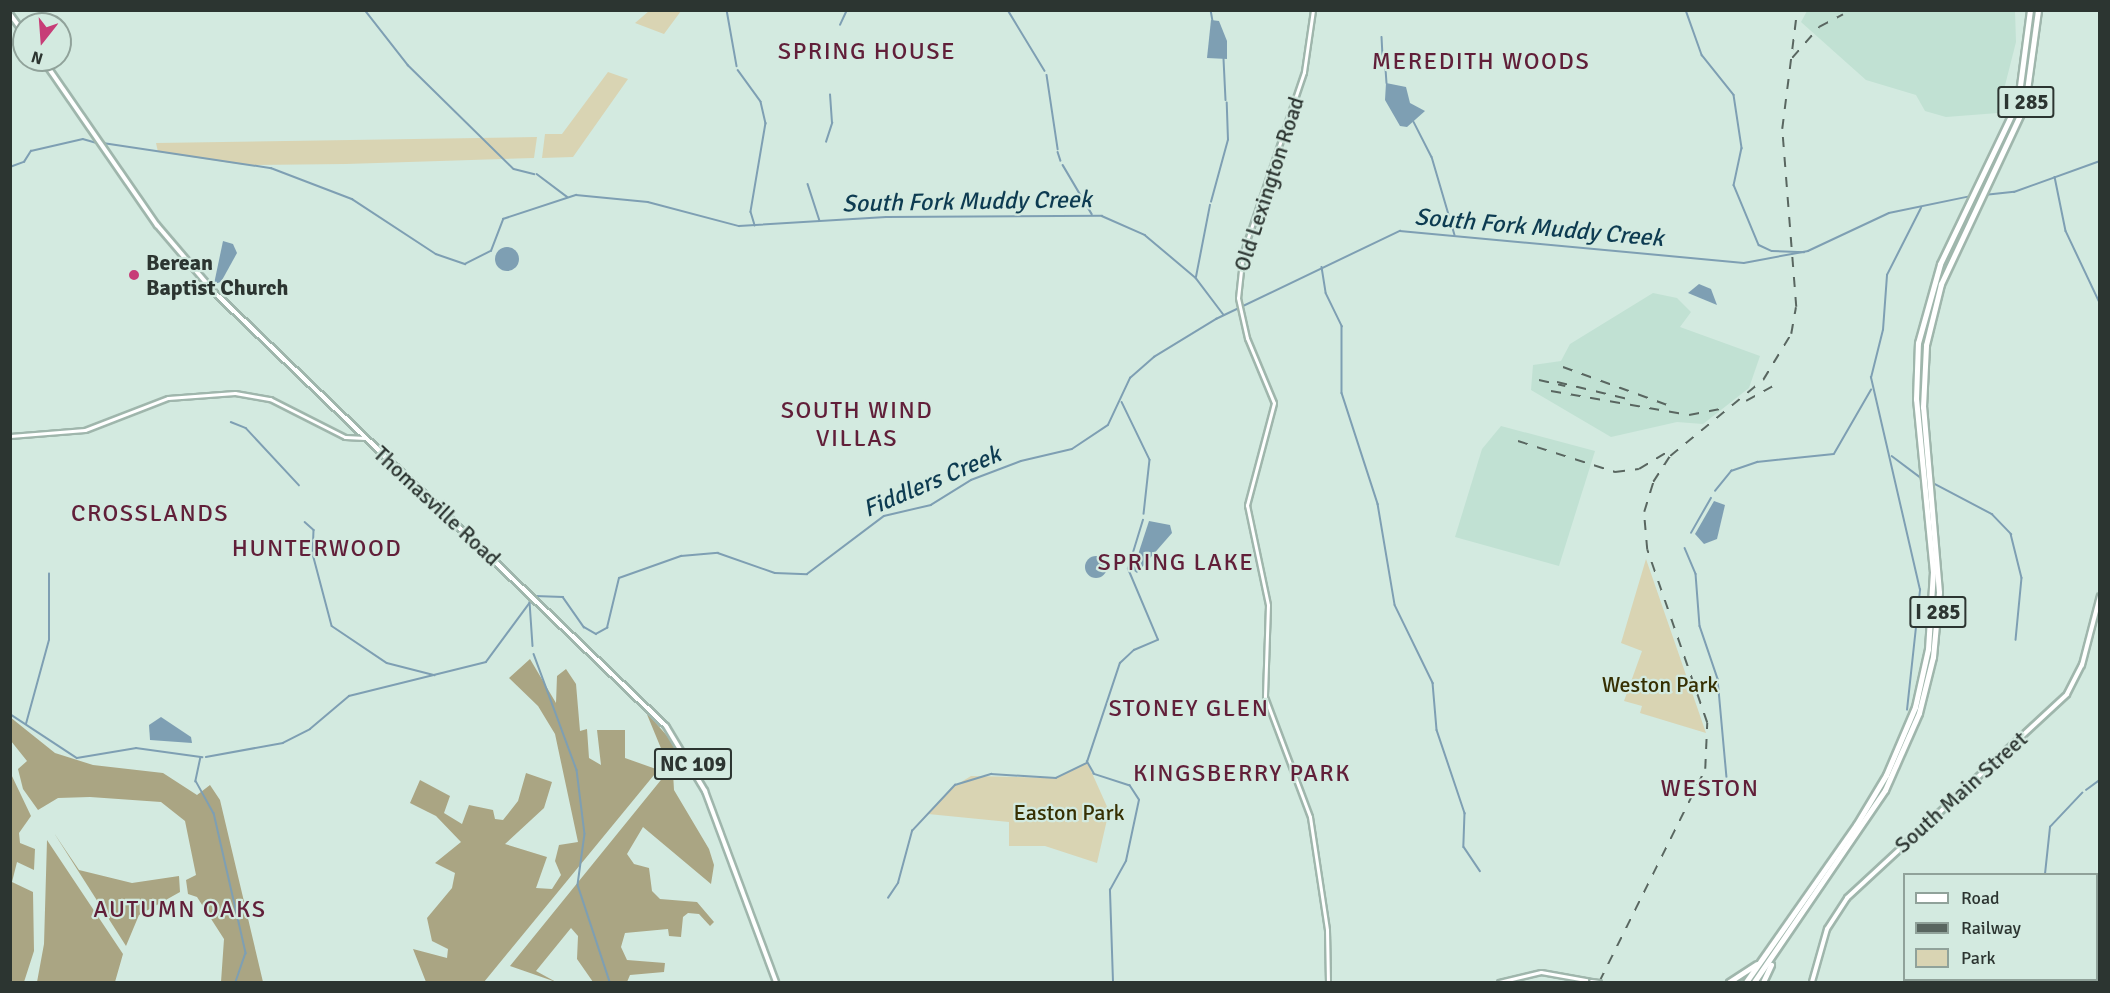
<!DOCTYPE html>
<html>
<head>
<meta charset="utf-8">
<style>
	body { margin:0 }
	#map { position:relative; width:2110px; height:993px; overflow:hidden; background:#d3eae0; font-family:Signika,sans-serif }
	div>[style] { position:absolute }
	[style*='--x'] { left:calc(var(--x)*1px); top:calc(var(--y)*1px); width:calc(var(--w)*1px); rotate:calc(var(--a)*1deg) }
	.built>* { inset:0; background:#c1e1d3 }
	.green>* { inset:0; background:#d9d4b3 }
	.forest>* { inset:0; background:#aaa583 }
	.water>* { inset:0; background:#7e9fb3 }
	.round { border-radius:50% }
	.stream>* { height:1.5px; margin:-0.75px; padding:0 0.75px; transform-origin:0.75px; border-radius:0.75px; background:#7e9fb3 }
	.roads { filter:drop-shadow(2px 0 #9fb6ac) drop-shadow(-2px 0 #9fb6ac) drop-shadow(0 2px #9fb6ac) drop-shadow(0 -2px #9fb6ac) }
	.tertiary>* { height:3px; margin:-1.5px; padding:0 1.5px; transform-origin:1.5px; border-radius:1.5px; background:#fff }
	.secondary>* { height:3px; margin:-1.5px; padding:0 1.5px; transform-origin:1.5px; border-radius:1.5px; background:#fff }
	.primary>* { height:4px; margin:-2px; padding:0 2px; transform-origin:2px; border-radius:2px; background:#fff }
	.motorway>* { height:5px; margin:-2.5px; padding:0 2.5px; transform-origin:2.5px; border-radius:2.5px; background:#fff }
	.rail>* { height:1.5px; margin-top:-0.75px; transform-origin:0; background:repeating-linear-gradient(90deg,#596660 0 10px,transparent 0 20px) }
	.bridges { filter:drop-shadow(2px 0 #9fb6ac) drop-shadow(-2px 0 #9fb6ac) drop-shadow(0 2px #9fb6ac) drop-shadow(0 -2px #9fb6ac) }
	.secondary-bridge>* { height:3px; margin:-1.5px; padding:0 1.5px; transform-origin:1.5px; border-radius:1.5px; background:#fff }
	.dots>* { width:16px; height:16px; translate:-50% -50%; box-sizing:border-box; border:3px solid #d3eae0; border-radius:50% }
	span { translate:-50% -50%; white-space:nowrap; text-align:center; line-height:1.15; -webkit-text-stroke:4.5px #d3eae0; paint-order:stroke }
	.shield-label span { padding:2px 4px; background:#d3eae0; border:2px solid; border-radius:4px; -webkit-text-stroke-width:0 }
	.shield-label { font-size:21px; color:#2c3531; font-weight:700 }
	.street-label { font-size:22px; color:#2c3531 }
	.poi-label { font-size:22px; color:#2c3531; font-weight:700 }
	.left { translate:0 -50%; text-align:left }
	.park-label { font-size:22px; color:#362f02 }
	.neighbourhood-label { font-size:24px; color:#611f39; letter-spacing:1.5px }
	.water-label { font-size:24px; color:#0d3b51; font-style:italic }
	.frame { position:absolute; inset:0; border:12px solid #2c3531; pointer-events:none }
	.legend { position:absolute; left:1903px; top:873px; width:195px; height:108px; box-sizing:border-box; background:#d3eae0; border:2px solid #90a29a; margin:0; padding:8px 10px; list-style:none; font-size:18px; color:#2c3531 }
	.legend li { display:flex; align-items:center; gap:12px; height:30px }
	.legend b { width:30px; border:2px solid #90a29a }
	.north { position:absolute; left:12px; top:12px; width:60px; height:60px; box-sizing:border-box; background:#d3eae0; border:2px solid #90a29a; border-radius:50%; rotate:197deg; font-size:16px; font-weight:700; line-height:24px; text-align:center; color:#2c3531 }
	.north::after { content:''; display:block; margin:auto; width:21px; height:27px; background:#c73d77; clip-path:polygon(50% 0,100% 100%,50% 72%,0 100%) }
</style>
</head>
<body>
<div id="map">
	<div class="built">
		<i style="clip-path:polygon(1807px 11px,2015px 11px,2016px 42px,1998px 113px,1946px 117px,1925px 111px,1916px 95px,1866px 80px,1801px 22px)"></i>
		<i style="clip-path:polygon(1653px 293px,1677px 298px,1691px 312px,1680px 327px,1760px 356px,1749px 388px,1703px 424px,1677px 422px,1611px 437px,1531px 390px,1533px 365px,1561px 361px,1570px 344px)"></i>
		<i style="clip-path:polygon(1501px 426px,1595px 451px,1559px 566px,1455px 537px,1482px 449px)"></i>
	</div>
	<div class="green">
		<i style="clip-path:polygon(649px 11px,649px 10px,681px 11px,664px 34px,635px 23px)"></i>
		<i style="clip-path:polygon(608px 72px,628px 79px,573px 157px,542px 158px,545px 134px,562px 134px)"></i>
		<i style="clip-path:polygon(537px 137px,534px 158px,346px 164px,244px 165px,158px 152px,156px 143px)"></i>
		<i style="clip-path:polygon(1646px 559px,1706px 733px,1640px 713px,1642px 706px,1624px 701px,1642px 651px,1621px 643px)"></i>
		<i style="clip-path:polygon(1087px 762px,1109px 811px,1097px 863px,1045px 846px,1009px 846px,1009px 822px,928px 814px,951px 788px,971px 776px,1056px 778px)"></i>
	</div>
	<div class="forest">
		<i style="clip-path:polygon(530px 659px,556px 703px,557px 676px,566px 669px,576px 684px,580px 731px,587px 729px,589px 758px,601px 765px,597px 730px,625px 730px,625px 758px,656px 769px,665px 758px,646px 712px,677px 747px,484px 982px,426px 982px,413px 949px,447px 958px,448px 949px,432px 941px,427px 918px,452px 888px,455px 873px,435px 863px,461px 842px,436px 816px,410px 803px,420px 780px,450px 796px,444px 813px,462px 824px,469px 805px,493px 810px,495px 819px,503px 820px,518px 801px,526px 773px,552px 782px,544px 808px,505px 844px,547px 857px,536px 888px,552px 889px,561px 875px,555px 861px,559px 845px,578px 842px,555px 734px,538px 706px,509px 678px)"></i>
		<i style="clip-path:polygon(10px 717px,55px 753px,93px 765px,163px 773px,197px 795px,210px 785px,220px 800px,263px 982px,221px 982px,224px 939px,197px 897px,188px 894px,186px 880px,196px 875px,185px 821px,161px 802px,90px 797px,58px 798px,38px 810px,23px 789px,18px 769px,27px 761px,11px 741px)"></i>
		<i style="clip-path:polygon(682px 754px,685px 760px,673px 773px,674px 790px,709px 849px,714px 865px,711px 884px,643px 827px,627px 854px,634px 864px,649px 868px,652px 891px,660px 899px,697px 902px,714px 922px,710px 926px,699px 914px,688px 913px,683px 917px,681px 937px,669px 936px,668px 929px,625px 933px,621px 947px,627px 960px,665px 963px,664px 972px,630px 975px,627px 982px,593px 982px,577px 959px,578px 936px,571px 928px,536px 971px,556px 982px,510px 966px)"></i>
		<i style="clip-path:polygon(11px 774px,31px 816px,19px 833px,20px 843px,35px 849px,34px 870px,17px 862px,12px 882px,33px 892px,34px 951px,24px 982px,11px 982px)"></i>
		<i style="clip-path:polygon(54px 833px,79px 870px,132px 883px,179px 876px,180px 892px,139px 915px,126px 946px)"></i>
		<i style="clip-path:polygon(47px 840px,123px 954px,115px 982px,37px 982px,44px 944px)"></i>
	</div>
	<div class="water">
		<i style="clip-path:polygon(1211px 20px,1219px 21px,1227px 41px,1227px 59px,1207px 58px)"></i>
		<i style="clip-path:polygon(1386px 83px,1406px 87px,1410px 103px,1425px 111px,1407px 127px,1400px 126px,1385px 100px)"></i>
		<i style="clip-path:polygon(223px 241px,233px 244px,237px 253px,221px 282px,214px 284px)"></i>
		<i class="round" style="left:495px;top:247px;width:24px;height:24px"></i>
		<i style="clip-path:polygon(1699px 284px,1711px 289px,1717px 305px,1688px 293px)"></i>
		<i style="clip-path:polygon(1714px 501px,1725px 505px,1717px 539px,1704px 544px,1695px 534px)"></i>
		<i style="clip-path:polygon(1149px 521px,1170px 525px,1172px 533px,1137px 573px,1133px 570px)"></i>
		<i class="round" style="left:1085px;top:556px;width:22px;height:22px"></i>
		<i style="clip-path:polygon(161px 717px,191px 737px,192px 743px,150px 740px,149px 725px)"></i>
	</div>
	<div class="stream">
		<i style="--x:365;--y:10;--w:70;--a:52"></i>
		<i style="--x:408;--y:65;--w:148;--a:44.5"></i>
		<i style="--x:514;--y:169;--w:21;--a:14"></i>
		<i style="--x:727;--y:10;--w:57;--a:79.9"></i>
		<i style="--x:1008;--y:10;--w:71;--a:58.8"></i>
		<i style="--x:1211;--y:10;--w:11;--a:80"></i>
		<i style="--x:1686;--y:10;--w:48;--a:70.4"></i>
		<i style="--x:1702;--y:55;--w:51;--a:51.3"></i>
		<i style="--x:1734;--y:95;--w:54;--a:81.4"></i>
		<i style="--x:1742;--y:148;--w:38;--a:102"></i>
		<i style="--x:1734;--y:185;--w:65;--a:67.4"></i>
		<i style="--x:1759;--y:245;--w:14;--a:25"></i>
		<i style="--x:1772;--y:251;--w:32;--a:2"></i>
		<i style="--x:840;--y:25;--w:17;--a:-65"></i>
		<i style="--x:1382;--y:37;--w:20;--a:87"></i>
		<i style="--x:1224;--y:59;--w:41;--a:87.2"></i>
		<i style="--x:1386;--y:69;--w:14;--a:86"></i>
		<i style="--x:738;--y:70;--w:39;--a:54"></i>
		<i style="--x:761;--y:102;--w:22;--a:77"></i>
		<i style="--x:766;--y:123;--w:90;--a:99.6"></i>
		<i style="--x:751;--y:212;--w:14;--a:73"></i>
		<i style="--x:1047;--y:75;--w:75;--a:81.5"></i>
		<i style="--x:1414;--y:122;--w:39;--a:63"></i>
		<i style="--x:1432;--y:157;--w:81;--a:73.6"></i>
		<i style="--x:826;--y:142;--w:20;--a:-72"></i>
		<i style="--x:832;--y:123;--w:28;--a:-94"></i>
		<i style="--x:103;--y:143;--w:170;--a:8.5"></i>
		<i style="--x:271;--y:168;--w:87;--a:20.9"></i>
		<i style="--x:352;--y:199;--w:100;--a:33.2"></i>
		<i style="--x:436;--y:254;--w:31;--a:19"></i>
		<i style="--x:465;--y:264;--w:29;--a:-27"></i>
		<i style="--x:491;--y:251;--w:34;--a:-69"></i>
		<i style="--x:503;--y:219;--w:77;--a:-18.2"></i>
		<i style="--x:576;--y:195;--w:72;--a:5.6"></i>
		<i style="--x:648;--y:202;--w:94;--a:14.8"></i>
		<i style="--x:739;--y:226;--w:147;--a:-3.5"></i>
		<i style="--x:886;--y:217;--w:216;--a:-0.3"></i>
		<i style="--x:1102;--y:216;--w:47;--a:23.8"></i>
		<i style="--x:1145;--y:235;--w:67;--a:40.1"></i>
		<i style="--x:1196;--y:278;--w:46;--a:52.9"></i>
		<i style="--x:1058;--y:152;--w:9;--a:72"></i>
		<i style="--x:1063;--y:165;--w:57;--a:59.4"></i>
		<i style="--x:10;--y:167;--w:15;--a:-20"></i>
		<i style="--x:24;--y:162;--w:13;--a:-58"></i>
		<i style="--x:31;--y:151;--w:53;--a:-13"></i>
		<i style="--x:83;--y:139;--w:15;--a:16"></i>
		<i style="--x:537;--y:174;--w:38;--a:37"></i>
		<i style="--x:2055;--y:177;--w:55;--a:78.5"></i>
		<i style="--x:2066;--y:231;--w:80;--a:64.7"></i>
		<i style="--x:808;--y:184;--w:38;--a:72"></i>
		<i style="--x:1984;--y:195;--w:30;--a:-6"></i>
		<i style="--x:2014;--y:192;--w:91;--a:-19.8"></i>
		<i style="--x:1211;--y:202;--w:64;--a:-74.7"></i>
		<i style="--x:1228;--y:140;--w:37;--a:-92"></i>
		<i style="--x:1322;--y:267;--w:26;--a:81"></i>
		<i style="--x:1326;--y:293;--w:37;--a:64"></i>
		<i style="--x:1342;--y:326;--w:67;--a:90"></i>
		<i style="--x:1342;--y:393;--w:117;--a:72"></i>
		<i style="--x:1378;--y:504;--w:102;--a:80.4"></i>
		<i style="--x:1395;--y:605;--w:87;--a:64"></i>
		<i style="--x:1433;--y:683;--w:47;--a:85.1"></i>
		<i style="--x:1437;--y:730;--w:88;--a:71.4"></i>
		<i style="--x:1465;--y:813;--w:34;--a:92"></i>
		<i style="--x:1464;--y:847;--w:29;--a:56"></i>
		<i style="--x:1196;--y:277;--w:73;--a:-79"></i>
		<i style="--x:2099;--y:344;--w:4;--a:-76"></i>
		<i style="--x:1122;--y:402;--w:64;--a:64.2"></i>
		<i style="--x:1150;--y:460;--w:54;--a:96.3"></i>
		<i style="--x:231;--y:422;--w:16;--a:22"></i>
		<i style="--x:246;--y:428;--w:78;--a:47.1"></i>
		<i style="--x:1892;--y:456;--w:36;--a:37"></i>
		<i style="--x:1933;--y:483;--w:67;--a:27.7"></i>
		<i style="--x:1992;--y:514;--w:28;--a:46"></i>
		<i style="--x:2011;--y:534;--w:45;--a:76"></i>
		<i style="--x:2022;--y:578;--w:62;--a:95.5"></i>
		<i style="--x:1715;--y:491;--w:26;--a:-51"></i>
		<i style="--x:1731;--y:471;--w:28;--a:-19"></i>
		<i style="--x:1757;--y:462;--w:77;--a:-5.9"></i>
		<i style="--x:1834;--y:454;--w:74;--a:-60"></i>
		<i style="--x:305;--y:522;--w:12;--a:42"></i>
		<i style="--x:314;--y:530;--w:24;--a:92"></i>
		<i style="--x:313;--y:554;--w:74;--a:75.2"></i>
		<i style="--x:332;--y:626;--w:66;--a:33.9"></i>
		<i style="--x:387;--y:663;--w:49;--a:14.3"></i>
		<i style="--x:1691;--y:533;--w:40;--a:-60.3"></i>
		<i style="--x:1685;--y:548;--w:28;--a:67"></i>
		<i style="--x:1696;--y:574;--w:52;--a:85.6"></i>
		<i style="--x:1700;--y:626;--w:56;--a:71.2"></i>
		<i style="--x:1718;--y:679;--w:98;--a:84.8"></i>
		<i style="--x:535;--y:596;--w:28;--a:2"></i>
		<i style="--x:563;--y:597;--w:37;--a:55"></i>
		<i style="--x:584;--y:627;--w:14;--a:30"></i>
		<i style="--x:596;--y:634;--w:13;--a:-29"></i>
		<i style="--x:607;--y:628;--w:51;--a:-76.5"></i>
		<i style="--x:619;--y:578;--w:66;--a:-19.5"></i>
		<i style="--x:681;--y:556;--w:37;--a:-5"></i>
		<i style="--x:718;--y:553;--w:60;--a:19.3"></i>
		<i style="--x:775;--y:573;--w:32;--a:2"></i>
		<i style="--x:807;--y:574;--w:96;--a:-37"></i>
		<i style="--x:884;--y:516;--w:48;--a:-13.2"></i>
		<i style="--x:931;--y:505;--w:47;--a:-32"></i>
		<i style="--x:971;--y:480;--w:53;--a:-20.8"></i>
		<i style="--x:1021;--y:461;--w:52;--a:-13.2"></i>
		<i style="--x:1072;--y:449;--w:43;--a:-33.7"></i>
		<i style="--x:1108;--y:425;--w:52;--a:-64.9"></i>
		<i style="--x:1130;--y:378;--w:32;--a:-41"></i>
		<i style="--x:1154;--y:357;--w:73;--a:-31.5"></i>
		<i style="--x:1216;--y:319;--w:204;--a:-25.6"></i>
		<i style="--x:1400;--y:231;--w:345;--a:5.3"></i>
		<i style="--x:1744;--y:263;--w:65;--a:-10.6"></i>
		<i style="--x:1808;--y:251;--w:89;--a:-25.1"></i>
		<i style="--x:1889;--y:213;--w:84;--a:-11.7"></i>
		<i style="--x:530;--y:602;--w:44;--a:86.1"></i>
		<i style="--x:534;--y:654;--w:124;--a:69.7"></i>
		<i style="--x:577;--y:770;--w:64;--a:82.9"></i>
		<i style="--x:585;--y:834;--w:51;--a:97.8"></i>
		<i style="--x:578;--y:885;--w:102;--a:71.7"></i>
		<i style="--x:1907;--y:710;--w:121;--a:-83.8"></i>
		<i style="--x:1920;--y:590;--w:218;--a:-103"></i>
		<i style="--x:1871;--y:378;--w:49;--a:-76"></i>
		<i style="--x:1883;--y:330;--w:55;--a:-85.8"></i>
		<i style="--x:1887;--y:275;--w:75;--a:-63.1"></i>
		<i style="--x:10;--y:714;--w:80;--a:33.3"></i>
		<i style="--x:77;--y:758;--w:60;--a:-9.6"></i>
		<i style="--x:136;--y:748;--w:67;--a:7.8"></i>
		<i style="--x:26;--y:724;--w:87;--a:-74.7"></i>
		<i style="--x:49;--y:640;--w:66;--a:-90"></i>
		<i style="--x:201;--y:757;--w:25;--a:102"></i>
		<i style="--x:196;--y:781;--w:37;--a:61"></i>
		<i style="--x:214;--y:813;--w:144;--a:77.1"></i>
		<i style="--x:246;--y:953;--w:31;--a:109"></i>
		<i style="--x:206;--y:757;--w:78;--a:-10.3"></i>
		<i style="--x:283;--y:743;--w:30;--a:-27"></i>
		<i style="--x:310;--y:729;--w:51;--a:-40.2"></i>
		<i style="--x:349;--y:696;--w:141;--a:-13.9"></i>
		<i style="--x:486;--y:662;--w:76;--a:-53.6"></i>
		<i style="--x:2086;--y:790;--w:17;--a:-36"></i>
		<i style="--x:2045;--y:874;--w:47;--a:-83.9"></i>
		<i style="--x:2050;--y:827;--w:47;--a:-46.7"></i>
		<i style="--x:888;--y:898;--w:18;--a:-56"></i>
		<i style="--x:898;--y:883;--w:54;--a:-74.9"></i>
		<i style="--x:912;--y:831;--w:63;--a:-46.9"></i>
		<i style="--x:955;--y:785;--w:38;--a:-17"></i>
		<i style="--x:991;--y:774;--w:65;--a:3.5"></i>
		<i style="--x:1056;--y:778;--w:34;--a:-26"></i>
		<i style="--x:1113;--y:982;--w:92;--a:-91.9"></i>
		<i style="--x:1110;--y:890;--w:33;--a:-61"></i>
		<i style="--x:1126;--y:861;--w:62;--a:-78"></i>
		<i style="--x:1139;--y:800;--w:17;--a:-123"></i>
		<i style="--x:1130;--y:786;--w:38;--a:-162"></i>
		<i style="--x:1094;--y:774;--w:14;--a:-120"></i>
		<i style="--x:1087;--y:762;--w:104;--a:-71.6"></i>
		<i style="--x:1120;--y:663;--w:19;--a:-43"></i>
		<i style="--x:1134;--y:650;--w:26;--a:-23"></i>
		<i style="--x:1158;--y:640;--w:77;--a:-112.9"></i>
		<i style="--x:1128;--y:569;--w:51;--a:-73"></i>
	</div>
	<div class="roads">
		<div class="tertiary">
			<i style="--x:1313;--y:10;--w:63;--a:98.3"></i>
			<i style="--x:1304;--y:72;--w:190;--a:108.7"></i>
			<i style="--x:1243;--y:252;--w:46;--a:96.2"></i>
			<i style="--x:1238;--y:298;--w:41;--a:77.3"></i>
			<i style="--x:1247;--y:338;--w:70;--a:67.4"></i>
			<i style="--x:1274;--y:403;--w:106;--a:104.8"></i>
			<i style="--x:1247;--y:505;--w:102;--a:78.1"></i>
			<i style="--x:1268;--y:605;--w:92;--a:91.9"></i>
			<i style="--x:1265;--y:697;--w:128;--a:69.4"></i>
			<i style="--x:1310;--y:817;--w:114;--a:81.4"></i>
			<i style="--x:1327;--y:930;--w:52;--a:88.9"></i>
		</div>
		<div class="secondary">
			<i style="--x:10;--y:436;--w:75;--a:-4.6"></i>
			<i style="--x:85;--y:430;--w:89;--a:-21.1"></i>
			<i style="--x:168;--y:398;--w:67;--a:-4.3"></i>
			<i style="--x:235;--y:393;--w:36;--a:10"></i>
			<i style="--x:270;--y:399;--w:84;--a:26.9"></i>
			<i style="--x:345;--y:437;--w:20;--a:3"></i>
			<i style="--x:1499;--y:982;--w:43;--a:-13.4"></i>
			<i style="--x:1541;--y:972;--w:51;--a:10.2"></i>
		</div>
		<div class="primary">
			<i style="--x:10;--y:14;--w:24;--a:54"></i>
			<i style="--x:43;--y:60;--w:201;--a:55.4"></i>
			<i style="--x:157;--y:225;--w:88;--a:49.6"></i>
			<i style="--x:214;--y:292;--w:627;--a:43.84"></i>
			<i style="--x:666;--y:726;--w:76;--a:59"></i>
			<i style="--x:705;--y:791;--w:204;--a:69.6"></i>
			<i style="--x:1812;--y:982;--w:55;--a:-74.2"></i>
			<i style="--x:1827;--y:929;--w:37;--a:-57"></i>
			<i style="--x:1847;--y:898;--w:300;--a:-42.8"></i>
			<i style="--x:2067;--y:694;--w:33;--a:-63"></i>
			<i style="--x:2082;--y:665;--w:71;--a:-75.4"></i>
		</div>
		<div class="motorway">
			<i style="--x:1729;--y:982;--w:33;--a:-33"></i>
			<i style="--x:1746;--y:982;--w:192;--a:-55"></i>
			<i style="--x:1856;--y:825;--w:58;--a:-59"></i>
			<i style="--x:1886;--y:775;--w:74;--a:-66.9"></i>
			<i style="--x:1915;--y:707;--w:59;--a:-77.4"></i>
			<i style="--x:1928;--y:649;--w:77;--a:-86.3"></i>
			<i style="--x:1933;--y:572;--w:174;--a:-95.6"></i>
			<i style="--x:1916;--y:399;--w:56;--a:-88"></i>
			<i style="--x:1918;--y:343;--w:82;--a:-74.4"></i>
			<i style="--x:1940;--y:264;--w:181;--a:-64.4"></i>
			<i style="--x:2018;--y:101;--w:92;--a:-82.5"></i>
			<i style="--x:1754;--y:982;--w:232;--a:-55.7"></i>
			<i style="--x:1885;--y:790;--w:84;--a:-66.2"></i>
			<i style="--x:1919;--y:713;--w:58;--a:-76"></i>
			<i style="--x:1933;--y:657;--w:65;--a:-84.7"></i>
			<i style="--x:1939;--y:592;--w:186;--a:-94.9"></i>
			<i style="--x:1923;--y:407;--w:62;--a:-87.2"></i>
			<i style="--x:1926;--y:345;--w:63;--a:-76.2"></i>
			<i style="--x:1941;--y:284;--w:198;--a:-64.9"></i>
			<i style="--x:2025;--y:105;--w:96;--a:-82.2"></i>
			<i style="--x:1763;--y:982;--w:19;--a:-65"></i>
		</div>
	</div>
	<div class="rail">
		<i style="--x:1792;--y:58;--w:41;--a:-48.9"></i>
		<i style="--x:1819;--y:27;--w:27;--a:-28"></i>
		<i style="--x:1563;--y:367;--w:114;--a:20"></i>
		<i style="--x:1539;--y:380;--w:27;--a:13"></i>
		<i style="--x:1557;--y:382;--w:77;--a:13.5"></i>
		<i style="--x:1551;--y:391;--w:140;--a:9.9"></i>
		<i style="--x:1689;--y:415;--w:33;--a:-11"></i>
		<i style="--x:1746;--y:401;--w:39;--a:-29"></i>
		<i style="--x:1518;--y:441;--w:102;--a:17.7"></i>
		<i style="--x:1615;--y:472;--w:24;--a:-7"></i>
		<i style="--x:1639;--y:469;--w:35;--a:-31"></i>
		<i style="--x:1599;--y:982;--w:238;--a:-63.5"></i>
		<i style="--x:1705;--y:769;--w:46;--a:-87.5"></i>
		<i style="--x:1707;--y:723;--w:183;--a:-109.1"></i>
		<i style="--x:1647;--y:550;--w:38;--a:-95"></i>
		<i style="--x:1644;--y:512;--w:31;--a:-73"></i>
		<i style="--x:1653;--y:482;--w:31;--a:-57"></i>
		<i style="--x:1670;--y:456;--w:120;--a:-39.3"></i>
		<i style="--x:1763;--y:380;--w:54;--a:-58.7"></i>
		<i style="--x:1791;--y:334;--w:27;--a:-80"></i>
		<i style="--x:1796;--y:307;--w:179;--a:-94.5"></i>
		<i style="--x:1782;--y:129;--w:120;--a:-82.8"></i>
	</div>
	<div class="bridges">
		<div class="secondary-bridge">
			<i style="--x:1591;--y:981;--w:8;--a:7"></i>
		</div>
	</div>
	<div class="dots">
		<i style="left:134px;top:275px;background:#c73d77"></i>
	</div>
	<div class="shield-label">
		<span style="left:2026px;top:102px">I 285</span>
		<span style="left:1938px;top:612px">I 285</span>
		<span style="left:693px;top:764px">NC 109</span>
	</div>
	<div class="street-label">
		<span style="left:1269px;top:184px;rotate:-72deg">Old Lexington Road</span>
		<span style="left:437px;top:506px;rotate:43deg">Thomasville Road</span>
		<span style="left:1961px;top:792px;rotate:-42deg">South Main Street</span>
	</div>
	<div class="poi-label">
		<span class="left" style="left:146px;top:275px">Berean<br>Baptist Church</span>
	</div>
	<div class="park-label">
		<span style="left:1660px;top:685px">Weston Park</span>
		<span style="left:1069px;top:813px">Easton Park</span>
	</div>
	<div class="neighbourhood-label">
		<span style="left:867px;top:52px">SPRING HOUSE</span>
		<span style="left:1481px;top:62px">MEREDITH WOODS</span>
		<span style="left:857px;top:425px">SOUTH WIND<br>VILLAS</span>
		<span style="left:150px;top:514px">CROSSLANDS</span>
		<span style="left:317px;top:549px">HUNTERWOOD</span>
		<span style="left:1176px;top:563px">SPRING LAKE</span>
		<span style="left:1189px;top:709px">STONEY GLEN</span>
		<span style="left:1242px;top:774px">KINGSBERRY PARK</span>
		<span style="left:1710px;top:789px">WESTON</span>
		<span style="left:180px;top:910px">AUTUMN OAKS</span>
	</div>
	<div class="water-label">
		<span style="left:967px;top:202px;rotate:-1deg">South Fork Muddy Creek</span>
		<span style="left:1539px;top:228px;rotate:5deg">South Fork Muddy Creek</span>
		<span style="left:932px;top:482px;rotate:-23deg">Fiddlers Creek</span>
	</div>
	<div class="frame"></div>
	<ul class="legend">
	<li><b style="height:8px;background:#fff"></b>Road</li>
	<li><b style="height:8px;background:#596660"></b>Railway</li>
	<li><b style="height:16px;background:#d9d4b3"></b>Park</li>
	</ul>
	<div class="north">N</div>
</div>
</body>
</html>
